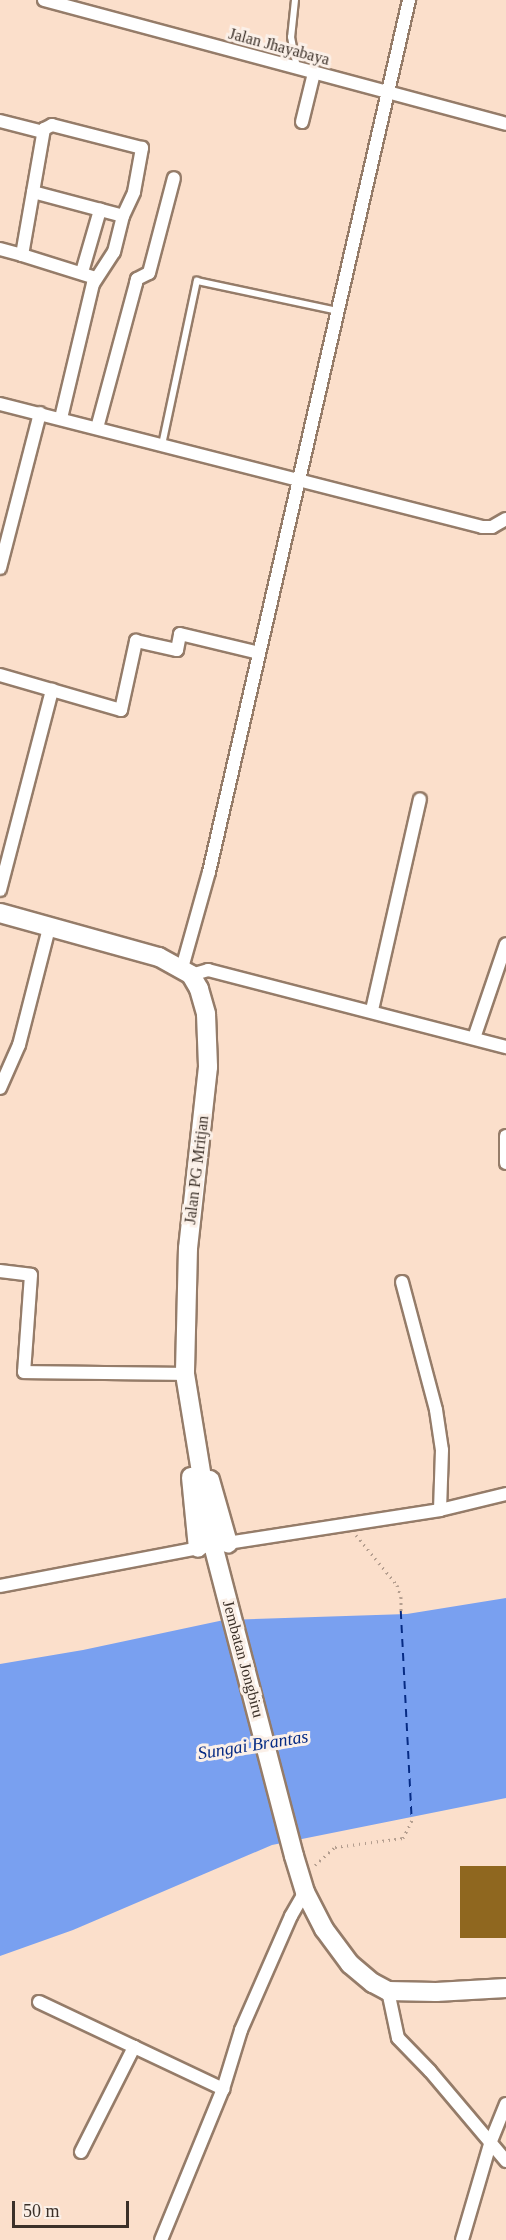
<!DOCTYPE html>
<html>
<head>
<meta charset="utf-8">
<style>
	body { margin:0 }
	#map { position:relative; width:506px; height:2240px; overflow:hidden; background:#fbdfcb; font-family:"Times New Roman",serif }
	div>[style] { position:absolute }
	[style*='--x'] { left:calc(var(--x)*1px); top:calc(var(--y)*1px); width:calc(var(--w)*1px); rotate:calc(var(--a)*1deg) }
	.water>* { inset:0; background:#79a0f0 }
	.ferry>* { height:1.5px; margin-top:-0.75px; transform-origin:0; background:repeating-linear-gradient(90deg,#062b84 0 8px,transparent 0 14px) }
	.building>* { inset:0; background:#8f671f; transform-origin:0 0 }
	.path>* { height:3px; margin-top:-1.5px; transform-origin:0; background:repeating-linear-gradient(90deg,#b49e8f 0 1.5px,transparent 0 6px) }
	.roads { filter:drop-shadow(2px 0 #957c69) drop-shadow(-2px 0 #957c69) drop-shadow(0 2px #957c69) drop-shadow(0 -2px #957c69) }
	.lane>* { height:6px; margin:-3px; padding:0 3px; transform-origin:3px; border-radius:3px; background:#fff }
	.street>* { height:12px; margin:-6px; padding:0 6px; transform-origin:6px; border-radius:6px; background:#fff }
	.secondary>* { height:18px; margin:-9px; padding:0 9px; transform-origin:9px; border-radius:9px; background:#fff }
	span { translate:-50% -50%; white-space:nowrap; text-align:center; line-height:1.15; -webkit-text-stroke:6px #fbf0e8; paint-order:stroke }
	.street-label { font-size:16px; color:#3b3028 }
	.water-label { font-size:18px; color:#062b84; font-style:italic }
	.scale { position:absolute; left:12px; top:2201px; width:117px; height:27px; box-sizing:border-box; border:3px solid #3b3028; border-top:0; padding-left:8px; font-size:18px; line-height:21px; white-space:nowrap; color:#3b3028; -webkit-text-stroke:4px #fbf0e8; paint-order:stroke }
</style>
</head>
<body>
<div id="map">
	<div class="water">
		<i style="clip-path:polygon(506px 1598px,506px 1798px,272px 1845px,73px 1930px,0 1956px,0 1664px,83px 1650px,224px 1620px,407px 1614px)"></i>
	</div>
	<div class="ferry">
		<i style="--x:401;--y:1611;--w:209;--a:87"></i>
	</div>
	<div class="building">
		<i style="left:506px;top:1866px;width:72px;height:46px;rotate:90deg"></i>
	</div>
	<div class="path">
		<i style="--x:356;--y:1535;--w:65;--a:50.6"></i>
		<i style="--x:397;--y:1585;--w:13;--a:72"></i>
		<i style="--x:401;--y:1597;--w:14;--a:90"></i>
		<i style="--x:315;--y:1865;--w:27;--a:-42"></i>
		<i style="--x:335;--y:1847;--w:69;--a:-7.5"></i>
		<i style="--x:403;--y:1838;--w:20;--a:-63"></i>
	</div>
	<div class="roads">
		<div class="lane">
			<i style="--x:295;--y:0;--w:37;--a:96"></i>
			<i style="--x:291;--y:37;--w:32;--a:79"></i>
			<i style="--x:162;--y:445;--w:168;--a:-78"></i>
			<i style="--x:197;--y:281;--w:144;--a:12"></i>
		</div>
		<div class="street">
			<i style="--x:44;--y:0;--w:478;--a:15"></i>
			<i style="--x:0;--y:121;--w:44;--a:14.3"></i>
			<i style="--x:302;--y:122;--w:50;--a:-76.2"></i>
			<i style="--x:33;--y:192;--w:93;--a:14.9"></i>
			<i style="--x:123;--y:216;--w:26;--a:-65"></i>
			<i style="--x:134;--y:192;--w:45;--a:-79.7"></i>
			<i style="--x:142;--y:148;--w:93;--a:-165.7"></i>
			<i style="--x:52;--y:125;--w:9;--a:153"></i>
			<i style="--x:44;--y:129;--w:128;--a:99.9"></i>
			<i style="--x:22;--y:255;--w:77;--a:17.3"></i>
			<i style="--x:0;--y:249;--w:23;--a:15"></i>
			<i style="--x:82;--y:272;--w:65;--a:-73.8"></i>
			<i style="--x:0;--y:404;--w:497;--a:14.3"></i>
			<i style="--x:482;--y:527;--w:10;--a:0"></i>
			<i style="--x:492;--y:527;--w:16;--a:-30"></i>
			<i style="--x:61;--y:418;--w:138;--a:-76.6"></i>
			<i style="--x:93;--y:284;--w:38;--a:-57"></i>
			<i style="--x:114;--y:252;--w:37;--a:-76"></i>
			<i style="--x:97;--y:428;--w:150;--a:-74.9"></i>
			<i style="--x:136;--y:283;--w:4;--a:-76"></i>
			<i style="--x:137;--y:279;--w:13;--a:-27"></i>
			<i style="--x:149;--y:273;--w:98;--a:-75.3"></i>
			<i style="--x:0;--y:568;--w:160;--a:-75.5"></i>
			<i style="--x:0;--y:675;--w:126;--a:16.1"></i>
			<i style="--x:121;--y:710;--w:71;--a:-77.7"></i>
			<i style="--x:136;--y:641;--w:42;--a:12.4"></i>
			<i style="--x:177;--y:650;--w:16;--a:-79"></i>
			<i style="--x:180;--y:634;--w:81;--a:13.5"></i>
			<i style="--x:0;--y:890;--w:207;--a:-75.4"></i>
			<i style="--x:182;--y:968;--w:100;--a:-74.3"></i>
			<i style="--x:209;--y:872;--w:895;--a:-77.08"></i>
			<i style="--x:191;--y:975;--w:18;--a:-16"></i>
			<i style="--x:208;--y:970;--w:308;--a:14.5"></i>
			<i style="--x:372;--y:1010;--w:216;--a:-77.2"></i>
			<i style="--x:474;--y:1038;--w:99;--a:-71.2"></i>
			<i style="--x:0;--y:1088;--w:47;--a:-66.2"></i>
			<i style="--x:19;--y:1045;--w:121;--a:-75.6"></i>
			<i style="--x:506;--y:1136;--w:27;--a:90"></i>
			<i style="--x:0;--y:1271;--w:31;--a:7"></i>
			<i style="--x:31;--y:1275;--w:97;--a:94.1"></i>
			<i style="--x:24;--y:1372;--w:161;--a:0.7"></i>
			<i style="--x:402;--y:1282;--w:132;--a:75.1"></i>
			<i style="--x:436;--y:1410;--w:40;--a:81.5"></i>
			<i style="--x:442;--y:1450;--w:60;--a:91.9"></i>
			<i style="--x:221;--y:1544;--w:222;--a:-8.8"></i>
			<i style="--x:440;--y:1510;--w:68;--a:-13.6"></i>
			<i style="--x:0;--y:1586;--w:208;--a:-10.8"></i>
			<i style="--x:388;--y:1991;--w:48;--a:78"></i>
			<i style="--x:398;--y:2038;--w:46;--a:45.9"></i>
			<i style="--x:430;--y:2071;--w:118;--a:49.8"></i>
			<i style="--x:39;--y:2002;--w:204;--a:25.3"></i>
			<i style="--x:81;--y:2152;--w:118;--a:-63.2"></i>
			<i style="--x:161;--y:2240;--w:163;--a:-67.7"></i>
			<i style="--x:223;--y:2089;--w:62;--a:-73"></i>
			<i style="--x:241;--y:2030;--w:124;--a:-66.3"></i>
			<i style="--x:291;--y:1916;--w:28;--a:-60"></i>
			<i style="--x:462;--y:2240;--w:103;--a:-73.7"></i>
			<i style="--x:491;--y:2141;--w:40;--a:-68"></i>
		</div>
		<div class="secondary">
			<i style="--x:0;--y:913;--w:165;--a:15.5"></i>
			<i style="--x:159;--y:957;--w:37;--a:29"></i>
			<i style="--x:191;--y:975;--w:16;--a:60"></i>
			<i style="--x:199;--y:989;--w:26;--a:74"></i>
			<i style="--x:206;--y:1014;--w:53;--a:87.8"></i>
			<i style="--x:208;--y:1067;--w:182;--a:96.3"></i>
			<i style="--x:188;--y:1248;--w:126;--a:91.4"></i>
			<i style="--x:185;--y:1374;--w:173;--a:80.7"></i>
			<i style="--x:213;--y:1545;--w:321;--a:75.4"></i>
			<i style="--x:294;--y:1856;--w:38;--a:73"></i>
			<i style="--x:305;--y:1892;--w:42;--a:62.8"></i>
			<i style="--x:324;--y:1929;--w:44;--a:53.4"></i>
			<i style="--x:350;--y:1964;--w:30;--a:40"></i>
			<i style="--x:373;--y:1983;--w:17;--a:28"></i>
			<i style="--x:388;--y:1991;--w:48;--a:1.2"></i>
			<i style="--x:436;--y:1992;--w:70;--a:-3.3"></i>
			<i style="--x:191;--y:1477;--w:71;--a:84.4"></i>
			<i style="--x:210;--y:1480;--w:66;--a:74.1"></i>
		</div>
	</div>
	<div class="street-label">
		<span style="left:279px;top:47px;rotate:15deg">Jalan Jhayabaya</span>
		<span style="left:197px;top:1170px;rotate:-83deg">Jalan PG Mritjan</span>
		<span style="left:243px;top:1659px;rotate:75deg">Jembatan Jongbiru</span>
	</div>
	<div class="water-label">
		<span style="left:253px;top:1745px;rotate:-9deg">Sungai Brantas</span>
	</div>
	<div class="scale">50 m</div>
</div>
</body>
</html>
